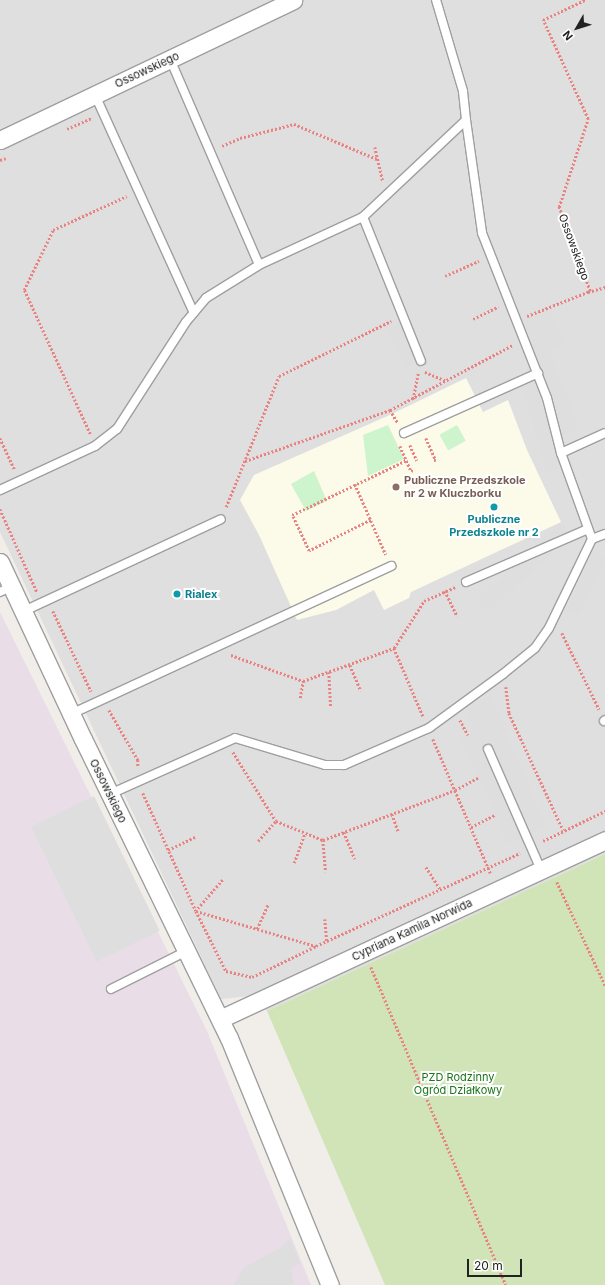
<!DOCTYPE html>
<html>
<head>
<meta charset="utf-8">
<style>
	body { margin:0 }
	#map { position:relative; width:605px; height:1285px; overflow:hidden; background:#f1eeea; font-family:Inter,sans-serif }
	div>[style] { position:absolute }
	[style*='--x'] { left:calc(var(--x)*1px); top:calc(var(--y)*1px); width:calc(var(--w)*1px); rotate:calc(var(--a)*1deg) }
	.residential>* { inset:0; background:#e0dfdf }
	.industrial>* { inset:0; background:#e9dde8 }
	.education>* { inset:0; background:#fcfae8 }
	.grass>* { inset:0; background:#d1e4b7 }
	.park>* { inset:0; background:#cef4ce; transform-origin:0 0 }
	.parking>* { inset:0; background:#dedede; transform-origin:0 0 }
	.path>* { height:2.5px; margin-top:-1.25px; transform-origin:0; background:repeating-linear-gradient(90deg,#e98382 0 2px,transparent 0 4px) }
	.roads { filter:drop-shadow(1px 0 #9f9f9f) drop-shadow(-1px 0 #9f9f9f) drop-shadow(0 1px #9f9f9f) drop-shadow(0 -1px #9f9f9f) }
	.lane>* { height:8px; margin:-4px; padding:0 4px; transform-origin:4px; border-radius:4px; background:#fff }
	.street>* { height:17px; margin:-8.5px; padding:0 8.5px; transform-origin:8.5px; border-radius:8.5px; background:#fff }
	.dots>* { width:11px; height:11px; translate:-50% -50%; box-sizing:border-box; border:2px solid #fff; border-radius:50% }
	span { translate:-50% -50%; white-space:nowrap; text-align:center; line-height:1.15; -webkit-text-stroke:4px #fff; paint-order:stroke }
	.street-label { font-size:11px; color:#222 }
	.education-label { font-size:11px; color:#785e54; font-weight:700 }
	.left { translate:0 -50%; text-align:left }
	.culture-label { font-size:11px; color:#0d838f; font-weight:700 }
	.park-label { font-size:11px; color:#1b751a }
	.north { position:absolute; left:557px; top:8px; width:40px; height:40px; -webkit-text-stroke:3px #fff; paint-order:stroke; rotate:231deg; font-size:11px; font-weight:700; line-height:16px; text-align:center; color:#222 }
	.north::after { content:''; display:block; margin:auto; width:14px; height:18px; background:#222; clip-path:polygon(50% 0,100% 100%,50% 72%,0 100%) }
	.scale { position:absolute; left:467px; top:1259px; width:55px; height:18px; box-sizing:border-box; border:2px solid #222; border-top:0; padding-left:5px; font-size:12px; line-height:14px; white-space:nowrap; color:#222; -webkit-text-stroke:3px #fff; paint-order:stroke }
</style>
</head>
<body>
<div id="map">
	<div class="residential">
		<i style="clip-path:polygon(0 0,605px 0,605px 854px,267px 1011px,252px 996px,221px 999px,0 532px)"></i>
	</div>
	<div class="industrial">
		<i style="clip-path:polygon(0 612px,207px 1031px,311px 1285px,0 1285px)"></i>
	</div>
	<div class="education">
		<i style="clip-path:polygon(466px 378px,483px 412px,508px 400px,527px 450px,561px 522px,411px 592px,409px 598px,384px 610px,374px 590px,336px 610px,297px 620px,259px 535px,240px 500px,254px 475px,392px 414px)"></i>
	</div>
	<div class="grass">
		<i style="clip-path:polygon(605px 854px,605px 1285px,385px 1285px,267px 1011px)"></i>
	</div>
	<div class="park">
		<i style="clip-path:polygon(388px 425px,404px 459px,368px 476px,363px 435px)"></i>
		<i style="left:457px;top:425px;width:18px;height:20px;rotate:61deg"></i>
		<i style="clip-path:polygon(314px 471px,327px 501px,306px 511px,291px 484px)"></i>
	</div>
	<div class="parking">
		<i style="clip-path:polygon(549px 311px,565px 344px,549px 352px,580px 426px,563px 435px,570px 462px,547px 473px,522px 387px,528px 365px,518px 322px)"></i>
		<i style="left:400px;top:322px;width:44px;height:14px;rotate:66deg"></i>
		<i style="left:561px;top:522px;width:16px;height:115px;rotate:47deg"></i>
		<i style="clip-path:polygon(593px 551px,605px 557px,605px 563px,579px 614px,567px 609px,572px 598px,566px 594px,570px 586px,576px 589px)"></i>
		<i style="clip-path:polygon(490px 695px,547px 827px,509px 844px,460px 739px,473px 732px,465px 713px)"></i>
		<i style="left:94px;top:796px;width:150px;height:70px;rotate:64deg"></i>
		<i style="clip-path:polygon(290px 1238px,300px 1263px,291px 1269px,294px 1285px,234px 1285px,243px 1268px,282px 1247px)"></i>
	</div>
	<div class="path">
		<i style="--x:67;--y:129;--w:27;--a:-24"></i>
		<i style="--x:222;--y:146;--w:20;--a:-24"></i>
		<i style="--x:240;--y:138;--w:56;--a:-14.5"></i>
		<i style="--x:294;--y:124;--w:90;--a:22.9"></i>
		<i style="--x:375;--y:147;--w:35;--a:77"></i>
		<i style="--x:0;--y:160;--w:6;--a:-18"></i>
		<i style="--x:445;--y:276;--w:37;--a:-24"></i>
		<i style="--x:588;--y:292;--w:18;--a:-16"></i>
		<i style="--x:527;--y:316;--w:68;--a:-21.6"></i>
		<i style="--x:590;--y:291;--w:90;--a:-110.3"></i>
		<i style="--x:559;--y:207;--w:93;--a:-71.8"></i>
		<i style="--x:588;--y:119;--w:109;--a:-114.4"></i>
		<i style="--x:543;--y:20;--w:47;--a:-25.5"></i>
		<i style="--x:473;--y:319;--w:28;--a:-26"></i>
		<i style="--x:425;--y:372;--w:23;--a:23"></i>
		<i style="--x:413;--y:399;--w:26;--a:-79"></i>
		<i style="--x:390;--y:410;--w:15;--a:58"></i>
		<i style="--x:90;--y:434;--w:158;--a:-114.6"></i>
		<i style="--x:24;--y:290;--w:67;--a:-64.2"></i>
		<i style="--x:53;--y:230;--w:81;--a:-24.7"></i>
		<i style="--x:0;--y:438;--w:35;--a:65"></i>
		<i style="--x:426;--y:438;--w:24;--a:66"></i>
		<i style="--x:436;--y:460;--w:3;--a:162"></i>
		<i style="--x:410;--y:445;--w:17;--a:66"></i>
		<i style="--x:400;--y:446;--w:27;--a:66"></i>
		<i style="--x:411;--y:471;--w:4;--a:-27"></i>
		<i style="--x:245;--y:461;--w:154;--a:-19.4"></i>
		<i style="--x:390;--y:410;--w:139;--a:-27.9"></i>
		<i style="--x:355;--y:484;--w:77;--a:66.4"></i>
		<i style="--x:226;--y:507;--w:141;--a:-68"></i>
		<i style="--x:279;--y:376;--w:125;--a:-26.2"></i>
		<i style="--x:0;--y:509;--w:91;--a:66"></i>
		<i style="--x:371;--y:520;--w:69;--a:153.4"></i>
		<i style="--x:309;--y:551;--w:40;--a:-115"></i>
		<i style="--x:292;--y:515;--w:127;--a:-25.6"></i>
		<i style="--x:445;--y:591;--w:28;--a:64"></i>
		<i style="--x:53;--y:611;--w:89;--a:64.6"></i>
		<i style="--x:562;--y:633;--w:85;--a:64"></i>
		<i style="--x:394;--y:648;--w:74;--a:66.9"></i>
		<i style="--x:231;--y:655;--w:77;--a:19.9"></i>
		<i style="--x:303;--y:681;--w:97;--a:-19.9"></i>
		<i style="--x:394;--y:648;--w:56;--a:-57.4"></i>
		<i style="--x:424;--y:601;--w:34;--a:-24"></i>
		<i style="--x:350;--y:665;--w:28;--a:67"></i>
		<i style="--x:329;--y:672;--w:35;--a:87"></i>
		<i style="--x:506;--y:687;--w:26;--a:83"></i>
		<i style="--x:509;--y:713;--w:129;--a:65.2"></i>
		<i style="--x:300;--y:698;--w:17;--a:-80"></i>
		<i style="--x:109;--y:710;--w:58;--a:59.9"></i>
		<i style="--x:138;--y:760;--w:7;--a:90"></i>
		<i style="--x:460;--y:720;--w:17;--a:62"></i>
		<i style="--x:433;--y:739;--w:147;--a:66.8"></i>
		<i style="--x:233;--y:752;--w:81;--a:58.1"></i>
		<i style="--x:276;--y:821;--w:51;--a:22"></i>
		<i style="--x:323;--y:840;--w:141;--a:-20.7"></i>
		<i style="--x:455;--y:790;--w:26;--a:-28"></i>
		<i style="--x:143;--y:793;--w:129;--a:65.8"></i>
		<i style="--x:196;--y:911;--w:125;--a:16.3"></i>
		<i style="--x:316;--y:946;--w:224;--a:-24.5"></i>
		<i style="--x:392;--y:814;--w:20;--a:70"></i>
		<i style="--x:471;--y:827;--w:27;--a:-27"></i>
		<i style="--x:344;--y:832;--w:29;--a:68"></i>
		<i style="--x:323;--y:840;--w:32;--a:85"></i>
		<i style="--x:258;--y:841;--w:27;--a:-48"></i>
		<i style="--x:543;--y:841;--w:69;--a:-25.8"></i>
		<i style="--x:168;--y:850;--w:30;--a:-26"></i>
		<i style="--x:294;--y:863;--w:32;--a:-70"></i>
		<i style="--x:426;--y:867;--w:27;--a:57"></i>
		<i style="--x:223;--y:880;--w:41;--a:131.1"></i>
		<i style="--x:196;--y:911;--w:67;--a:63.4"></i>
		<i style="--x:226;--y:971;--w:27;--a:13"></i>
		<i style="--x:252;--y:977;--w:71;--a:-25.8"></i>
		<i style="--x:557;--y:882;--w:114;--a:65"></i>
		<i style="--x:325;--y:919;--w:22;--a:85"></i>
		<i style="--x:257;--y:929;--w:27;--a:-66"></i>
		<i style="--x:371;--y:967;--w:345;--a:67"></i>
	</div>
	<div class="roads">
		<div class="lane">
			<i style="--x:170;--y:59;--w:224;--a:66.6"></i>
			<i style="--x:95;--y:95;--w:239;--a:65.6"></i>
			<i style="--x:466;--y:120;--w:114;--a:81.9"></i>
			<i style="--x:482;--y:233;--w:177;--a:68.5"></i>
			<i style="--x:547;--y:398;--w:57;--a:75.7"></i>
			<i style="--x:561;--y:453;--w:48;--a:-24.4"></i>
			<i style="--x:363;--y:217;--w:155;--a:68.1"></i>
			<i style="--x:404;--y:433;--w:147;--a:-24.1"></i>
			<i style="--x:0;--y:490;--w:105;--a:-24.9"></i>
			<i style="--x:95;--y:446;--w:28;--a:-38"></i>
			<i style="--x:117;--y:429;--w:127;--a:-57.2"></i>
			<i style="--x:186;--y:322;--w:31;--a:-50"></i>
			<i style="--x:206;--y:298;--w:62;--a:-31.9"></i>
			<i style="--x:259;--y:265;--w:115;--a:-24.8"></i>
			<i style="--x:363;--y:217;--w:141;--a:-43.3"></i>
			<i style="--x:466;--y:120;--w:29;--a:-96"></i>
			<i style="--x:463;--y:91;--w:95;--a:-106.5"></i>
			<i style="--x:592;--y:539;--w:14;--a:-21"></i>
			<i style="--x:466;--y:582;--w:133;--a:-23.5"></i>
			<i style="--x:0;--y:592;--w:13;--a:-27"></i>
			<i style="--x:24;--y:611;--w:217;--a:-25"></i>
			<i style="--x:71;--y:714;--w:353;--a:-24.8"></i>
			<i style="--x:604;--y:721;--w:1;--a:-45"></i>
			<i style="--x:488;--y:749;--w:132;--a:66.3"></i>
			<i style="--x:110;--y:794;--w:137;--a:-24.1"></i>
			<i style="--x:235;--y:738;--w:94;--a:16.7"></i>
			<i style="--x:325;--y:765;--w:19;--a:0"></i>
			<i style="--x:344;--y:765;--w:93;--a:-23.5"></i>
			<i style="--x:429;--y:728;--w:92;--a:-36.1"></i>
			<i style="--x:503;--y:674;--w:41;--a:-39.1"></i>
			<i style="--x:535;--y:648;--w:24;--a:-55"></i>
			<i style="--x:549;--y:628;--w:99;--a:-64.2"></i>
			<i style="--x:592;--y:539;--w:91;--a:-109.8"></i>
			<i style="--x:111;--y:989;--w:85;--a:-26.6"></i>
		</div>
		<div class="street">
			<i style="--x:0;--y:140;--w:325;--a:-25.5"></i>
			<i style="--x:0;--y:562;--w:195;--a:64.9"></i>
			<i style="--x:83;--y:739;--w:333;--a:64"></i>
			<i style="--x:229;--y:1038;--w:267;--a:67.8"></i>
			<i style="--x:220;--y:1019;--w:425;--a:-24.9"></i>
		</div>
	</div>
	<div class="dots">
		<i style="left:396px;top:487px;background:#8d6e63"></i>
		<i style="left:494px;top:507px;background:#0f9aa8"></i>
		<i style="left:177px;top:594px;background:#0f9aa8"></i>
	</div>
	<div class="street-label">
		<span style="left:147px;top:70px;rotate:-25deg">Ossowskiego</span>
		<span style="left:574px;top:247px;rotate:70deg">Ossowskiego</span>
		<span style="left:108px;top:791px;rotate:64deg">Ossowskiego</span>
		<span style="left:412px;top:930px;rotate:-25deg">Cypriana Kamila Norwida</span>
	</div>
	<div class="education-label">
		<span class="left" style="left:404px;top:487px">Publiczne Przedszkole<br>nr 2 w Kluczborku</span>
	</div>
	<div class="culture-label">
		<span style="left:494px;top:526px">Publiczne<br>Przedszkole nr 2</span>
		<span class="left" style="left:185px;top:594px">Rialex</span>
	</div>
	<div class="park-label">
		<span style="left:458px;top:1084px">PZD Rodzinny<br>Ogród Działkowy</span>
	</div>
	<div class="north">N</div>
	<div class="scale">20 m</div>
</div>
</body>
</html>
